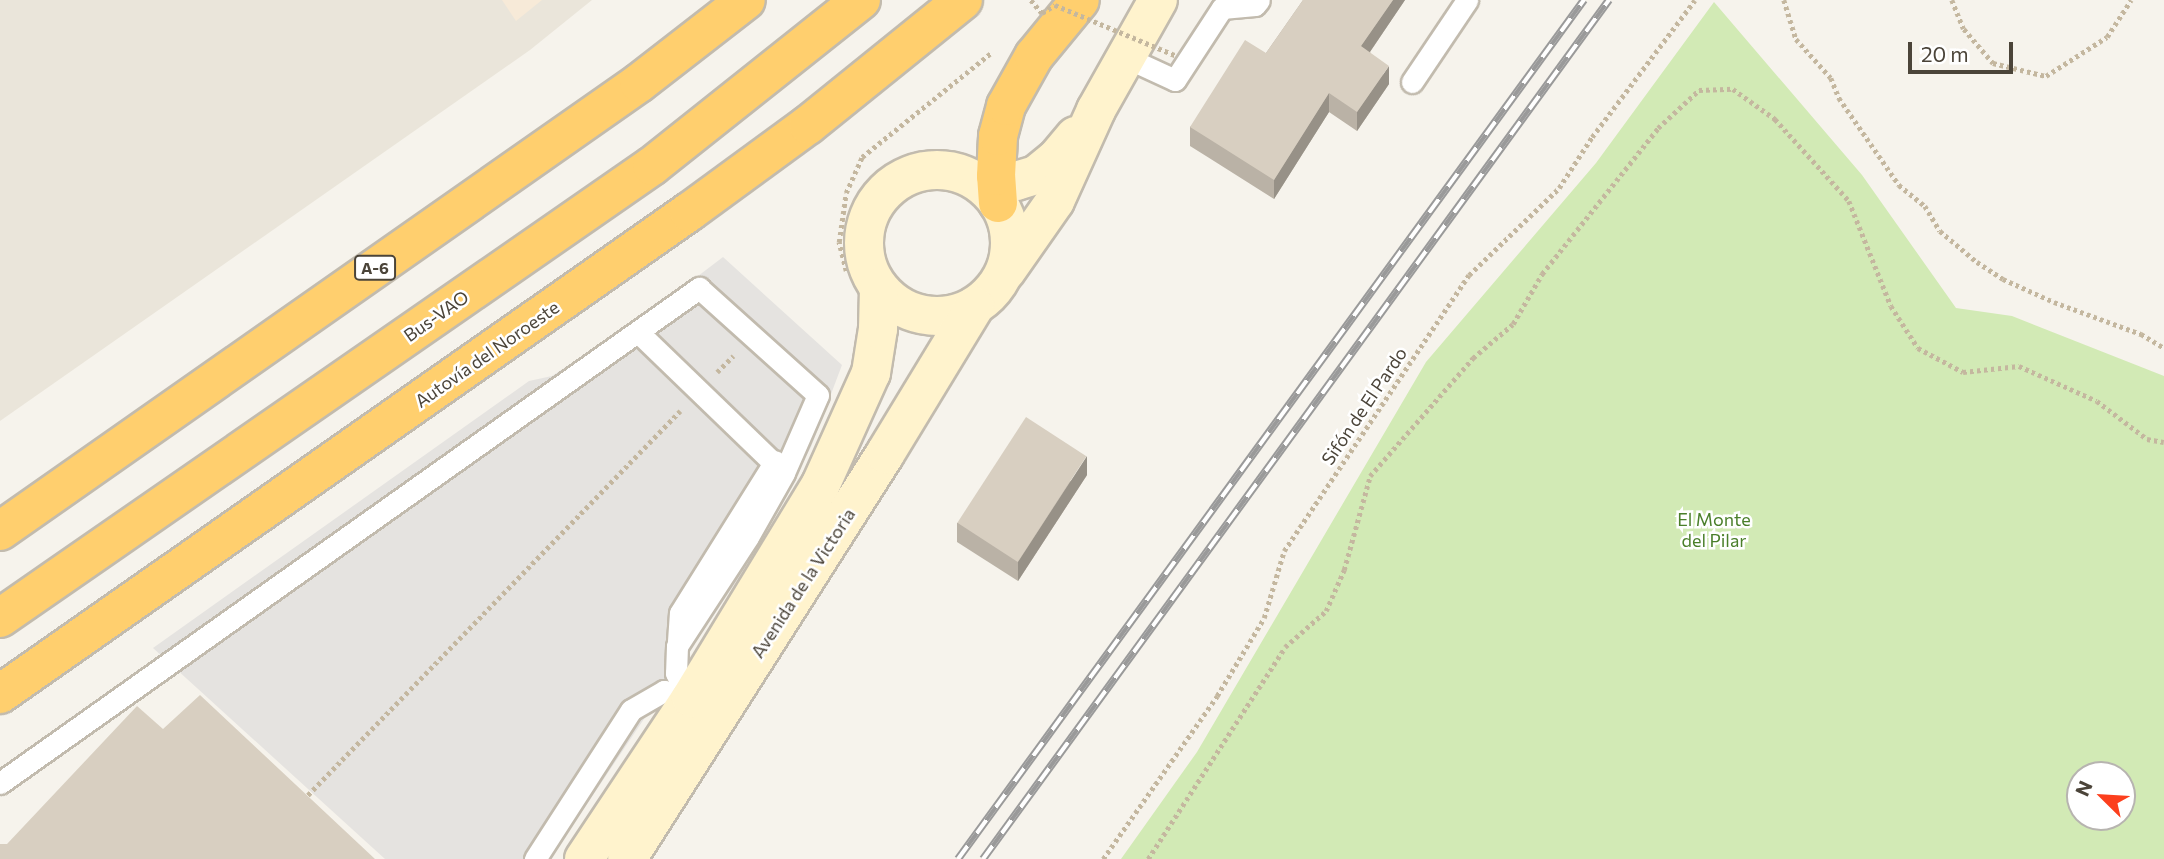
<!DOCTYPE html>
<html>
<head>
<meta charset="utf-8">
<style>
	body { margin:0 }
	#map { position:relative; width:2164px; height:859px; overflow:hidden; background:#f6f3ec; font-family:Commissioner,sans-serif }
	div>[style] { position:absolute }
	[style*='--x'] { left:calc(var(--x)*1px); top:calc(var(--y)*1px); width:calc(var(--w)*1px); rotate:calc(var(--a)*1deg) }
	.residential>* { inset:0; background:#eae5da }
	.commercial>* { inset:0; background:#f7ead8 }
	.green>* { inset:0; background:#d2eab5 }
	.parking>* { inset:0; background:#e5e3e0 }
	.path>* { height:4.5px; margin-top:-2.25px; transform-origin:0; background:repeating-linear-gradient(90deg,#c4b79f 0 3.5px,transparent 0 7px) }
	.roads { filter:drop-shadow(2px 0 #c2bbae) drop-shadow(-2px 0 #c2bbae) drop-shadow(0 2px #c2bbae) drop-shadow(0 -2px #c2bbae) }
	.lane>* { height:21px; margin:-10.5px; padding:0 10.5px; transform-origin:10.5px; border-radius:10.5px; background:#fff }
	.secondary>* { height:38px; margin:-19px; padding:0 19px; transform-origin:19px; border-radius:19px; background:#fff3cd }
	.secondary>.ring { margin:-19px; padding:0; box-sizing:content-box; background:none; border:38px solid #fff3cd; border-radius:50% }
	.highway>* { height:38px; margin:-19px; padding:0 19px; transform-origin:19px; border-radius:19px; background:#ffcf6e }
	.rail>* { height:8px; margin-top:-4px; transform-origin:0; background:repeating-linear-gradient(90deg,#fff 0 16px,#9a9a9a 0 32px); box-sizing:border-box; border-block:2px solid #9a9a9a }
	.path-bridge>* { height:4.5px; margin-top:-2.25px; transform-origin:0; background:repeating-linear-gradient(90deg,#c4b79f 0 3.5px,transparent 0 7px) }
	.wall>* { inset:0; background:#bab2a6 }
	.shaded-wall>* { inset:0; background:#979187 }
	.building>* { inset:0; background:#d8cfc1; transform-origin:0 0 }
	span { translate:-50% -50%; white-space:nowrap; text-align:center; line-height:1.15; -webkit-text-stroke:5px #fff; paint-order:stroke }
	.shield-label span { padding:2px 5px; background:#fff; border:2px solid; border-radius:5px; -webkit-text-stroke-width:0 }
	.shield-label { font-size:16px; color:#4b4439; font-weight:700 }
	.street-label { font-size:18px; color:#4b4439 }
	.park-label { font-size:18px; color:#4a7f2a }
	.north { position:absolute; left:2066px; top:761px; width:70px; height:70px; box-sizing:border-box; background:#fff; border:2px solid #b7b4b0; border-radius:50%; rotate:294deg; font-size:19px; font-weight:700; line-height:28px; text-align:center; color:#4b4439 }
	.north::after { content:''; display:block; margin:auto; width:24px; height:32px; background:#fc3f1d; clip-path:polygon(50% 0,100% 100%,50% 72%,0 100%) }
	.scale { position:absolute; left:1908px; top:42px; width:105px; height:32px; box-sizing:border-box; border:4px solid #4b4439; border-top:0; padding-left:9px; font-size:21px; line-height:24px; white-space:nowrap; color:#4b4439; -webkit-text-stroke:5px #fff; paint-order:stroke }
</style>
</head>
<body>
<div id="map">
	<div class="residential">
		<i style="clip-path:polygon(0 0,592px 0,530px 50px,0 421px)"></i>
	</div>
	<div class="commercial">
		<i style="clip-path:polygon(502px 0,542px 0,516px 21px)"></i>
	</div>
	<div class="green">
		<i style="clip-path:polygon(evenodd,1714px 2px,1862px 175px,1956px 308px,2012px 316px,2164px 376px,2164px 859px,1121px 859px,1197px 752px,1426px 362px,1596px 163px,1714px 2px,2080px 775px,2122px 775px,2122px 817px,2080px 817px,2080px 775px)"></i>
	</div>
	<div class="parking">
		<i style="clip-path:polygon(723px 257px,842px 365px,811px 447px,742px 573px,550px 859px,385px 859px,153px 648px,529px 381px,552px 376px,660px 305px)"></i>
	</div>
	<div class="path">
		<i style="--x:1784;--y:0;--w:41;--a:72.9"></i>
		<i style="--x:1796;--y:39;--w:52;--a:48.1"></i>
		<i style="--x:1831;--y:78;--w:22;--a:68"></i>
		<i style="--x:1839;--y:98;--w:106;--a:55.4"></i>
		<i style="--x:1899;--y:185;--w:33;--a:39"></i>
		<i style="--x:1925;--y:206;--w:29;--a:59"></i>
		<i style="--x:1940;--y:231;--w:48;--a:40"></i>
		<i style="--x:1977;--y:262;--w:31;--a:33"></i>
		<i style="--x:2003;--y:279;--w:56;--a:24.3"></i>
		<i style="--x:2054;--y:302;--w:93;--a:20.2"></i>
		<i style="--x:2141;--y:334;--w:27;--a:31"></i>
		<i style="--x:1952;--y:0;--w:31;--a:68"></i>
		<i style="--x:1964;--y:29;--w:45;--a:49.5"></i>
		<i style="--x:1993;--y:63;--w:55;--a:13.8"></i>
		<i style="--x:2046;--y:76;--w:72;--a:-32.6"></i>
		<i style="--x:2107;--y:37;--w:44;--a:-57"></i>
		<i style="--x:846;--y:271;--w:30;--a:-104"></i>
		<i style="--x:839;--y:242;--w:49;--a:-81.9"></i>
		<i style="--x:846;--y:193;--w:39;--a:-66"></i>
		<i style="--x:862;--y:157;--w:167;--a:-38.9"></i>
		<i style="--x:717;--y:372;--w:23;--a:-45"></i>
		<i style="--x:303;--y:800;--w:542;--a:-45.9"></i>
		<i style="--x:1103;--y:859;--w:199;--a:-55"></i>
		<i style="--x:1217;--y:696;--w:91;--a:-58.9"></i>
		<i style="--x:1264;--y:618;--w:70;--a:-73.4"></i>
		<i style="--x:1284;--y:551;--w:332;--a:-56.2"></i>
		<i style="--x:1469;--y:275;--w:125;--a:-44"></i>
		<i style="--x:1559;--y:188;--w:61;--a:-57.1"></i>
		<i style="--x:1592;--y:137;--w:171;--a:-53.1"></i>
		<i style="--x:1148;--y:859;--w:252;--a:-57.1"></i>
		<i style="--x:1285;--y:647;--w:55;--a:-41.3"></i>
		<i style="--x:1326;--y:611;--w:45;--a:-66.3"></i>
		<i style="--x:1344;--y:570;--w:98;--a:-74.5"></i>
		<i style="--x:1370;--y:476;--w:157;--a:-48.9"></i>
		<i style="--x:1473;--y:358;--w:52;--a:-40.4"></i>
		<i style="--x:1513;--y:324;--w:58;--a:-59.9"></i>
		<i style="--x:1542;--y:274;--w:186;--a:-51.5"></i>
		<i style="--x:1658;--y:128;--w:56;--a:-42.8"></i>
		<i style="--x:1699;--y:90;--w:34;--a:-2"></i>
		<i style="--x:1733;--y:89;--w:52;--a:35.5"></i>
		<i style="--x:1775;--y:119;--w:110;--a:47.9"></i>
		<i style="--x:1849;--y:201;--w:113;--a:68.2"></i>
		<i style="--x:1891;--y:306;--w:50;--a:57.3"></i>
		<i style="--x:1918;--y:348;--w:51;--a:28.1"></i>
		<i style="--x:1963;--y:372;--w:56;--a:-6.1"></i>
		<i style="--x:2019;--y:366;--w:85;--a:24.2"></i>
		<i style="--x:2097;--y:401;--w:63;--a:37.2"></i>
		<i style="--x:2147;--y:439;--w:17;--a:10"></i>
	</div>
	<div class="roads">
		<div class="lane">
			<i style="--x:1125;--y:57;--w:55;--a:24.7"></i>
			<i style="--x:1175;--y:80;--w:86;--a:-56.9"></i>
			<i style="--x:1222;--y:8;--w:33;--a:-5"></i>
			<i style="--x:1255;--y:5;--w:6;--a:-51"></i>
			<i style="--x:1412;--y:82;--w:99;--a:-56.1"></i>
			<i style="--x:639;--y:333;--w:200;--a:44"></i>
			<i style="--x:678;--y:641;--w:28;--a:-86"></i>
			<i style="--x:680;--y:613;--w:179;--a:-58"></i>
			<i style="--x:0;--y:783;--w:857;--a:-35.3"></i>
			<i style="--x:699;--y:288;--w:160;--a:42"></i>
			<i style="--x:818;--y:395;--w:85;--a:113.6"></i>
			<i style="--x:784;--y:473;--w:73;--a:119.4"></i>
			<i style="--x:748;--y:537;--w:130;--a:123.1"></i>
			<i style="--x:677;--y:646;--w:27;--a:92"></i>
			<i style="--x:676;--y:673;--w:34;--a:62"></i>
			<i style="--x:535;--y:859;--w:177;--a:-57.2"></i>
			<i style="--x:631;--y:710;--w:38;--a:-30"></i>
			<i style="--x:664;--y:691;--w:32;--a:11"></i>
		</div>
		<div class="secondary">
			<i class="ring" style="left:864px;top:170px;width:108px;height:108px"></i>
			<i style="--x:981;--y:184;--w:35;--a:-5"></i>
			<i style="--x:1016;--y:181;--w:21;--a:-17"></i>
			<i style="--x:1036;--y:175;--w:26;--a:-39"></i>
			<i style="--x:1056;--y:159;--w:30;--a:-50"></i>
			<i style="--x:1006;--y:271;--w:85;--a:-55"></i>
			<i style="--x:1055;--y:201;--w:100;--a:-65.7"></i>
			<i style="--x:1096;--y:110;--w:126;--a:-60.6"></i>
			<i style="--x:584;--y:859;--w:193;--a:-56.4"></i>
			<i style="--x:691;--y:698;--w:250;--a:-58.7"></i>
			<i style="--x:821;--y:484;--w:122;--a:-65.8"></i>
			<i style="--x:871;--y:373;--w:45;--a:-81"></i>
			<i style="--x:878;--y:329;--w:41;--a:-88.6"></i>
			<i style="--x:627;--y:859;--w:480;--a:-57.5"></i>
			<i style="--x:885;--y:454;--w:173;--a:-58.7"></i>
		</div>
		<div class="highway">
			<i style="--x:998;--y:203;--w:27;--a:-94"></i>
			<i style="--x:996;--y:176;--w:40;--a:-87.1"></i>
			<i style="--x:998;--y:136;--w:31;--a:-75"></i>
			<i style="--x:1006;--y:106;--w:57;--a:-60.8"></i>
			<i style="--x:1034;--y:56;--w:72;--a:-50.6"></i>
			<i style="--x:0;--y:531;--w:780;--a:-35.03"></i>
			<i style="--x:639;--y:83;--w:135;--a:-37.8"></i>
			<i style="--x:0;--y:618;--w:793;--a:-34.73"></i>
			<i style="--x:652;--y:166;--w:267;--a:-38.5"></i>
			<i style="--x:0;--y:694;--w:841;--a:-34.98"></i>
			<i style="--x:689;--y:212;--w:147;--a:-36.2"></i>
			<i style="--x:808;--y:125;--w:199;--a:-38.9"></i>
		</div>
	</div>
	<div class="rail">
		<i style="--x:958;--y:859;--w:1063;--a:-53.92"></i>
		<i style="--x:983;--y:859;--w:1063;--a:-53.92"></i>
	</div>
	<div class="path-bridge">
		<i style="--x:1031;--y:0;--w:17;--a:50"></i>
		<i style="--x:1042;--y:13;--w:15;--a:-32"></i>
		<i style="--x:1055;--y:5;--w:132;--a:22.7"></i>
	</div>
	<div class="wall">
		<i style="clip-path:polygon(1303px 0,1405px 0,1370px 52px,1389px 84px,1357px 131px,1329px 112px,1274px 199px,1190px 146px,1190px 127px,1266px 53px)"></i>
		<i style="clip-path:polygon(1087px 475px,1018px 581px,957px 542px,957px 523px)"></i>
	</div>
	<div class="shaded-wall">
		<i style="clip-path:polygon(1393px 0,1405px 0,1361px 65px,1361px 46px)"></i>
		<i style="clip-path:polygon(1389px 66px,1389px 84px,1357px 131px,1357px 112px)"></i>
		<i style="clip-path:polygon(1329px 93px,1329px 112px,1274px 199px,1274px 180px)"></i>
		<i style="clip-path:polygon(1087px 456px,1087px 475px,1018px 581px,1018px 562px)"></i>
	</div>
	<div class="building">
		<i style="clip-path:polygon(1303px 0,1393px 0,1361px 46px,1389px 66px,1357px 112px,1329px 93px,1274px 180px,1190px 127px,1245px 40px,1266px 53px)"></i>
		<i style="left:1026px;top:417px;width:72px;height:126px;rotate:33deg"></i>
		<i style="clip-path:polygon(200px 695px,375px 859px,0 859px,0 844px,7px 844px,137px 706px,163px 729px)"></i>
	</div>
	<div class="shield-label">
		<span style="left:375px;top:268px">A-6</span>
	</div>
	<div class="street-label">
		<span style="left:436px;top:316px;rotate:-35deg">Bus-VAO</span>
		<span style="left:487px;top:354px;rotate:-35deg">Autovía del Noroeste</span>
		<span style="left:1364px;top:406px;rotate:-56deg">Sifón de El Pardo</span>
		<span style="left:803px;top:583px;rotate:-57deg">Avenida de la Victoria</span>
	</div>
	<div class="park-label">
		<span style="left:1714px;top:530px">El Monte<br>del Pilar</span>
	</div>
	<div class="north">N</div>
	<div class="scale">20 m</div>
</div>
</body>
</html>
